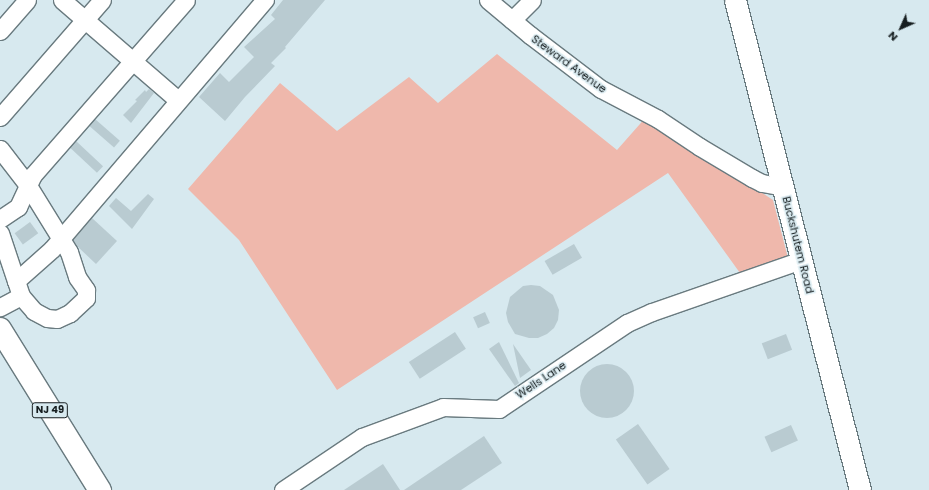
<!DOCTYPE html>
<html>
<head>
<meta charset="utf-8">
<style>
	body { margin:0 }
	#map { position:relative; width:929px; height:490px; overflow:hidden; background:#d7e9ef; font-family:Poppins,sans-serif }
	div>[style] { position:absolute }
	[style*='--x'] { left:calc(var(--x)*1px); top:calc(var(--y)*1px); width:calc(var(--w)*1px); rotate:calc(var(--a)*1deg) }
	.green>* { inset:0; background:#efb8ac }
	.building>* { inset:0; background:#b9cbd1; transform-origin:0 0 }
	.round { border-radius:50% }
	.roads { filter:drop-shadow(1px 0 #697a7f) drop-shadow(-1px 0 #697a7f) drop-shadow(0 1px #697a7f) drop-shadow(0 -1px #697a7f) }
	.minor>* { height:17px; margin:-8.5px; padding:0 8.5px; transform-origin:8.5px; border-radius:8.5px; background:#fff }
	.major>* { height:21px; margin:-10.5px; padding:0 10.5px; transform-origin:10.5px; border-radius:10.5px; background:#fff }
	.highway>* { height:22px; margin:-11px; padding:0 11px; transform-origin:11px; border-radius:11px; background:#fff }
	span { translate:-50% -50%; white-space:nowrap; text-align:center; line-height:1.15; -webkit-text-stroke:3px #d7e9ef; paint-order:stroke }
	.shield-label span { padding:1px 3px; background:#d7e9ef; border:1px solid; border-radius:3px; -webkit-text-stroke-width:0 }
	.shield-label { font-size:10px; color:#171e20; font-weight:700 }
	.street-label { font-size:11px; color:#171e20 }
	.north { position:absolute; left:881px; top:8px; width:40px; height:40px; -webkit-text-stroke:3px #d7e9ef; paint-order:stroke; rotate:225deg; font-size:11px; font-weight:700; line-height:16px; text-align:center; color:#171e20 }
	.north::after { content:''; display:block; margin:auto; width:14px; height:18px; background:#171e20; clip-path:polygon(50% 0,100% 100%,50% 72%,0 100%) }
</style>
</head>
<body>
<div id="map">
	<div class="green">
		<i style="clip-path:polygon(497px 54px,617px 150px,647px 116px,773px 200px,788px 258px,740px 273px,668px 173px,337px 390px,239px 240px,188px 189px,280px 83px,337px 131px,409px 77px,438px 103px)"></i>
	</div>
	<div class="building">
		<i style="clip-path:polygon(283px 0,325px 0,285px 47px,286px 48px,271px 63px,275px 66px,245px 97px,225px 121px,199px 97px,220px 73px,229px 82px,254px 57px,244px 47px,275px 19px,271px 15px)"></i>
		<i style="clip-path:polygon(149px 89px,154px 93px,131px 123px,123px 115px,137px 101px,135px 100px,145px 90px,146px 92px)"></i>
		<i style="left:95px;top:119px;width:33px;height:9px;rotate:41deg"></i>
		<i style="left:76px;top:141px;width:37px;height:9px;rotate:43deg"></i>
		<i style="clip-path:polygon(148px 194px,154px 199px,132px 229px,109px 206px,116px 198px,131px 211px)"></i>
		<i style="clip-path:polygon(92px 218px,117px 241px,96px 264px,77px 246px,73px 240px)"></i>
		<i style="left:30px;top:222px;width:14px;height:19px;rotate:54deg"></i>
		<i style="left:574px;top:244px;width:16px;height:34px;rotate:60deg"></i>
		<i style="clip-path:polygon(531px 285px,540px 286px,553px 295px,559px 310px,558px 320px,554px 328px,547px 334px,538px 338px,529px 338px,515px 334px,508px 322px,506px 313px,510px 297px,523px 286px)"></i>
		<i style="left:485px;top:312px;width:12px;height:13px;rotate:66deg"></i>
		<i style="left:455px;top:332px;width:20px;height:55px;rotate:57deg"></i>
		<i style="left:786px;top:334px;width:17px;height:26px;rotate:69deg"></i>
		<i style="clip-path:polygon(499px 342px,519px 383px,515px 386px,489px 349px)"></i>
		<i style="clip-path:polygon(513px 344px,531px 370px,520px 378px)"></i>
		<i class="round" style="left:580px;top:364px;width:54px;height:54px"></i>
		<i style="left:638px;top:424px;width:55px;height:27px;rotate:55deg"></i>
		<i style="left:791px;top:425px;width:17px;height:29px;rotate:66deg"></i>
		<i style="clip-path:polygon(484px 436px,502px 463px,461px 490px,404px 490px)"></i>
		<i style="clip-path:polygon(383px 464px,400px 490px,344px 490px)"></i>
	</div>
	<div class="roads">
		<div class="minor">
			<i style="--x:62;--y:0;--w:153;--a:40.8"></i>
			<i style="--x:488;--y:0;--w:55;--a:39.8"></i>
			<i style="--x:530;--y:35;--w:89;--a:37.3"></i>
			<i style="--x:601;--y:89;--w:64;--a:27.8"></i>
			<i style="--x:658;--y:119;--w:50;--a:33.7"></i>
			<i style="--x:700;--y:147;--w:61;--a:30.8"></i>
			<i style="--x:752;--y:178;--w:11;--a:27"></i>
			<i style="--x:762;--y:183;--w:22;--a:10"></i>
			<i style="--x:512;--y:20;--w:28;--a:-45"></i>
			<i style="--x:0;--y:31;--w:41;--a:-48.9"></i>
			<i style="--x:0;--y:117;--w:155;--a:-48.9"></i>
			<i style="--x:0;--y:149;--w:44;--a:52.4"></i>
			<i style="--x:27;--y:184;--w:80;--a:58.3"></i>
			<i style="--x:69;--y:252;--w:26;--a:72"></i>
			<i style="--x:77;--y:277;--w:16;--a:55"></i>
			<i style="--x:86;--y:290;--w:8;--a:90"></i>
			<i style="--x:86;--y:298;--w:22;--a:137"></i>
			<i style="--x:70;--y:313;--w:14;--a:155"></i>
			<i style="--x:57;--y:319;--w:10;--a:-174"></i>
			<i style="--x:47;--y:318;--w:15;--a:-152"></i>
			<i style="--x:34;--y:311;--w:20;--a:-131"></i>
			<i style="--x:21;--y:296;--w:24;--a:152"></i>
			<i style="--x:0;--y:219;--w:22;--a:-34"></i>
			<i style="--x:18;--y:207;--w:35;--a:-65"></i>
			<i style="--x:33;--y:175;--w:232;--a:-48.8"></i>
			<i style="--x:0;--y:233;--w:51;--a:71.6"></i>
			<i style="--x:21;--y:296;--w:16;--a:-108"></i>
			<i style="--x:16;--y:281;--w:48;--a:-41.6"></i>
			<i style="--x:52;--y:249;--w:328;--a:-49.5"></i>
			<i style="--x:283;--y:490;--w:95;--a:-33.9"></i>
			<i style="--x:362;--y:437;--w:86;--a:-20.3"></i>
			<i style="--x:443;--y:407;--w:56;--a:2"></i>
			<i style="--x:499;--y:409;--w:154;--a:-33.9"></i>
			<i style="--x:627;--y:323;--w:27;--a:-24"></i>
			<i style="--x:652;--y:312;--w:158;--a:-19.2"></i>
		</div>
		<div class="major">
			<i style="--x:735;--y:0;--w:506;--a:75.69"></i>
		</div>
		<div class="highway">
			<i style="--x:0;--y:329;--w:190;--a:58.2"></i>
		</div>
	</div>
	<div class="shield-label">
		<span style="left:50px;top:410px">NJ 49</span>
	</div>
	<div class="street-label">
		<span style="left:569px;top:64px;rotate:36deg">Steward Avenue</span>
		<span style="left:798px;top:245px;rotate:76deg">Buckshutem Road</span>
		<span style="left:541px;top:380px;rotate:-34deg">Wells Lane</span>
	</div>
	<div class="north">N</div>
</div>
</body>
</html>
